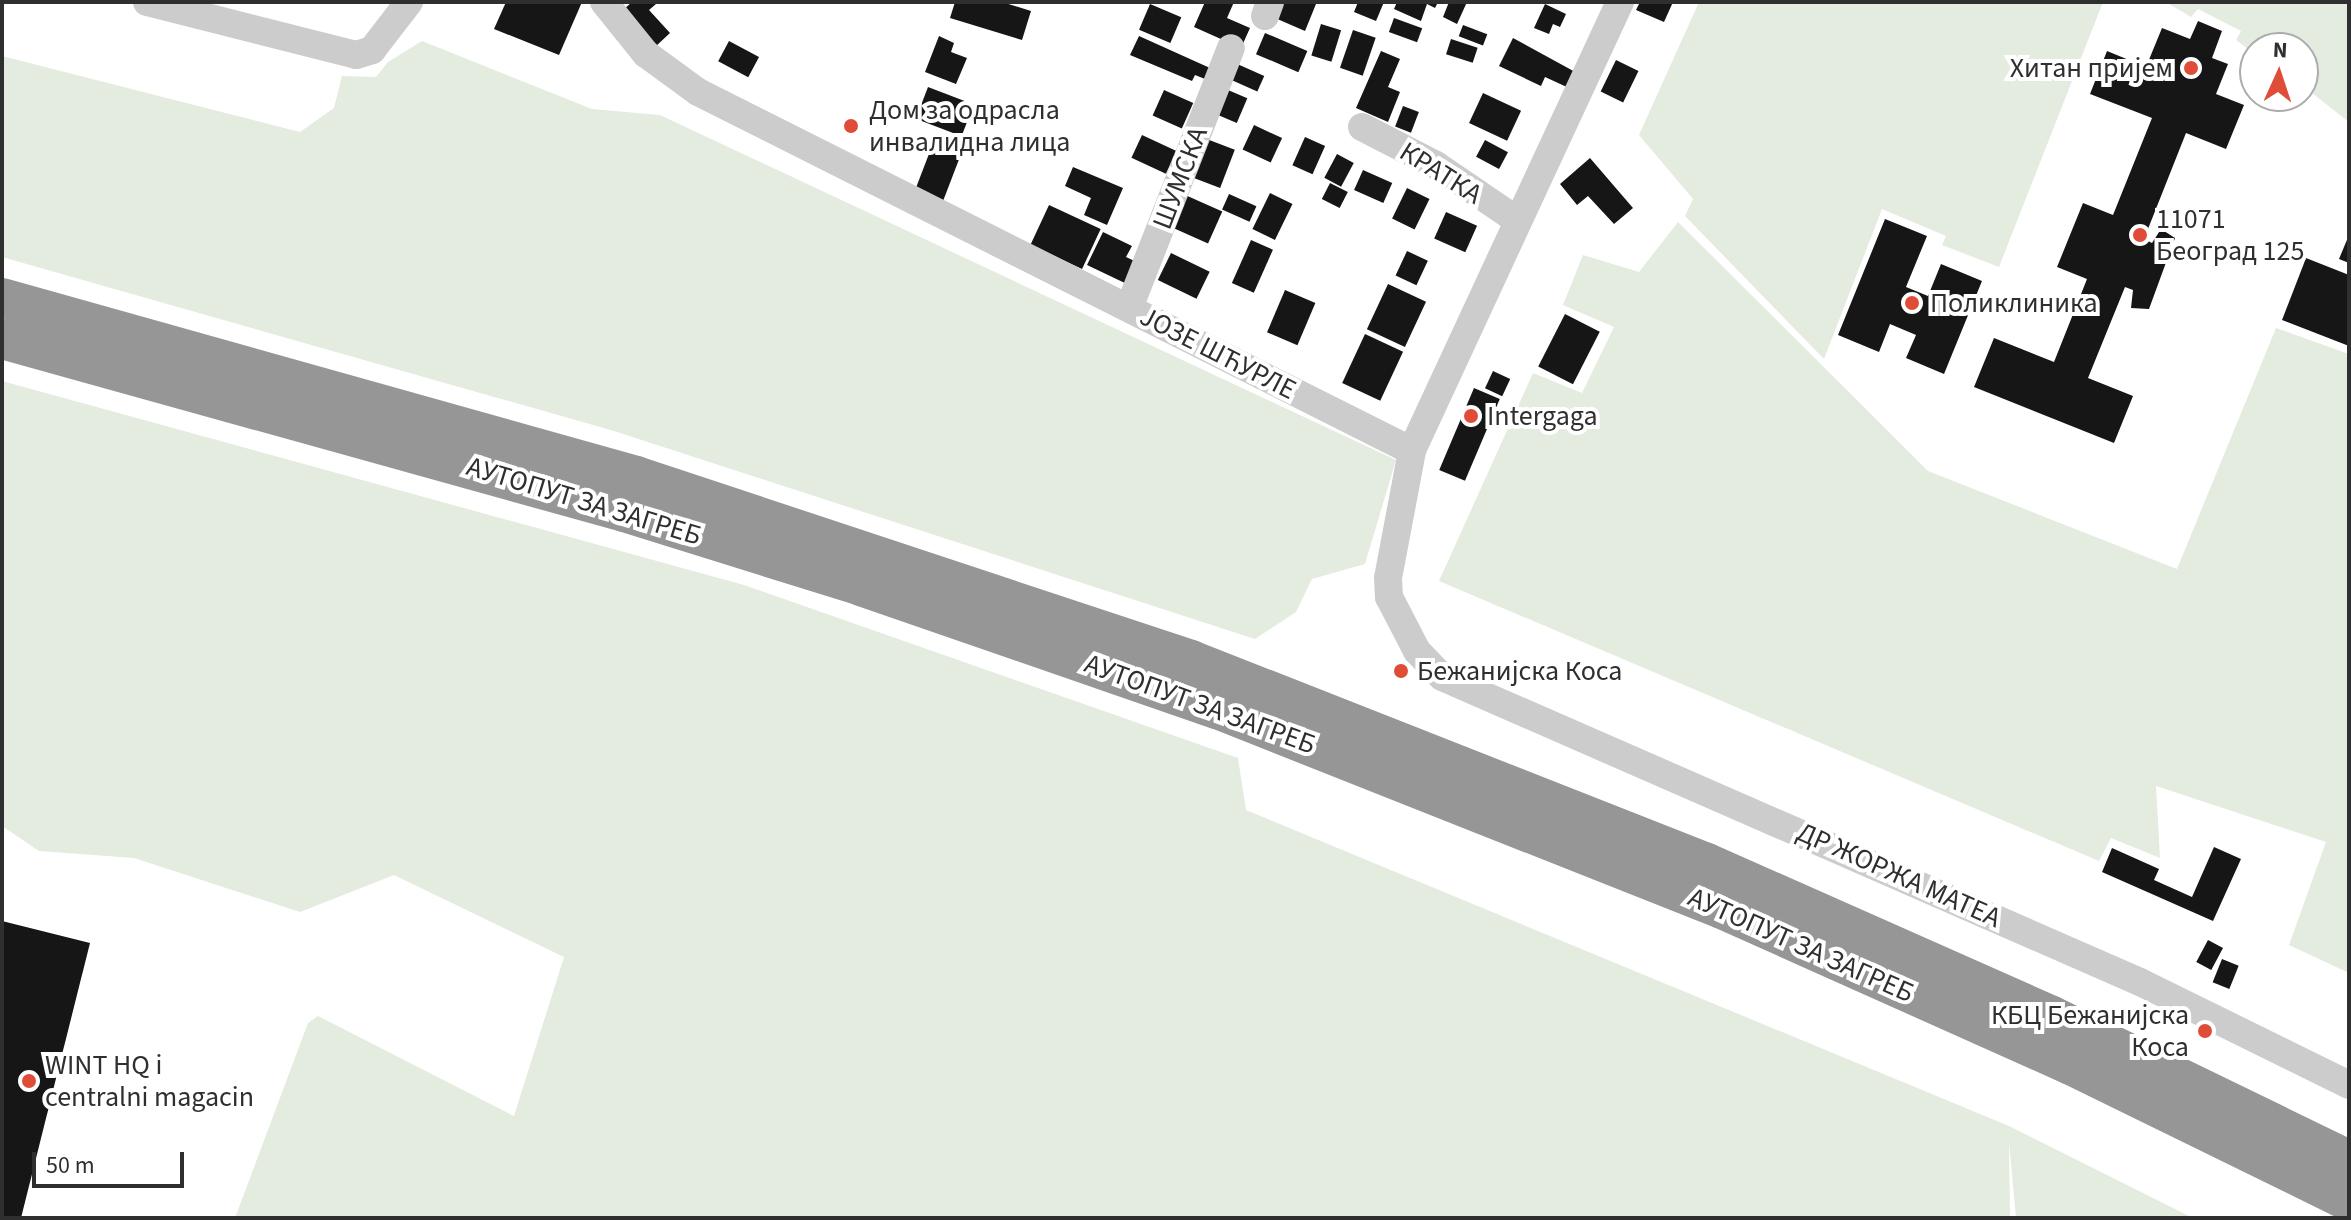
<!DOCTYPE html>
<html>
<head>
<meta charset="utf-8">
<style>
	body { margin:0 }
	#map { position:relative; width:2351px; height:1220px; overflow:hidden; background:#fff; font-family:"Source Sans 3",sans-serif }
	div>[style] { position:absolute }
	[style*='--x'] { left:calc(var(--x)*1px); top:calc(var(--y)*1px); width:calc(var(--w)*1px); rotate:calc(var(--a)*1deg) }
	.green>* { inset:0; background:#e3ecde }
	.building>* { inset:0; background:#161616; transform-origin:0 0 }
	.minor>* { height:28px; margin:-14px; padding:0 14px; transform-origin:14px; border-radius:14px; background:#ccc }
	.highway>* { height:40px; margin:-20px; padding:0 20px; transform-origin:20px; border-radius:20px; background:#969696 }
	.dots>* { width:22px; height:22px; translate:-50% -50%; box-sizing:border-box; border:4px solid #fff; border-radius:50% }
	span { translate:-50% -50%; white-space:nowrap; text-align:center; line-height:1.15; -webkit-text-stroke:8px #fff; paint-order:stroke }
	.poi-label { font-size:28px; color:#2f2f2f }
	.right { translate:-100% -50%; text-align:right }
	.left { translate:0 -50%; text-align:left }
	.street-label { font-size:28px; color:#2f2f2f }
	.frame { position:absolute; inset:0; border:4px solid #2f2f2f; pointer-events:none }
	.north { position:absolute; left:2239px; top:32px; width:80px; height:80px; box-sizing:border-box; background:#fff; border:2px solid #acacac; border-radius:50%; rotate:3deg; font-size:22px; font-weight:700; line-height:32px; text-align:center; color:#2f2f2f }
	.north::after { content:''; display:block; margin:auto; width:28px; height:36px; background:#df4c38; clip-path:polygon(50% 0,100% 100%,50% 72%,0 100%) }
	.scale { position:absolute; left:32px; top:1152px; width:152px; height:36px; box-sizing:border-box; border:4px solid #2f2f2f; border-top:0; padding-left:10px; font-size:24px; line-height:28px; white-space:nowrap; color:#2f2f2f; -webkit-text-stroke:6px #fff; paint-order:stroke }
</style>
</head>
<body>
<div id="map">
	<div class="green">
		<i style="clip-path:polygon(1699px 2px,2103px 2px,1999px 267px,1942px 245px,1946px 236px,1882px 209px,1824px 359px,1685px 216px,1693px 199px,1639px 135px)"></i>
		<i style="clip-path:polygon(2166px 2px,2349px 2px,2349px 122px,2303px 86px,2303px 48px,2255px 48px,2255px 54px,2236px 40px,2241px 31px,2198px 9px,2191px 17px)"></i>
		<i style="clip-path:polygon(422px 41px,592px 109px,660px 115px,1396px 460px,1365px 564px,1312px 579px,1296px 612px,1255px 639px,614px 431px,2px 257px,2px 56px,300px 132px,334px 108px,342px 76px,376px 77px,388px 62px)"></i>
		<i style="clip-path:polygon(1678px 222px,1928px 471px,2177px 569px,2276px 328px,2349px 354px,2349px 973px,2289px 945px,2326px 842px,2156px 786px,2160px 858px,2111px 838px,2099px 861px,1439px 581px,1533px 373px,1582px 393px,1614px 327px,1563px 305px,1583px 255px,1639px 272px)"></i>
		<i style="clip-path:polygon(2px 381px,744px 585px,1238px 758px,1246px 810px,2009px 1126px,2193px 1218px,2016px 1218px,2009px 1142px,2010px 1218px,235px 1218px,308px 1023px,318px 1016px,514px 1116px,564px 957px,394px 875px,300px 912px,134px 858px,39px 851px,2px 826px)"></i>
	</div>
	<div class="building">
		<i style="clip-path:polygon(506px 2px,582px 2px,559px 55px,494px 29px)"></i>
		<i style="clip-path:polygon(632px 2px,656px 4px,649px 10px,670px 33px,655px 47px,623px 10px)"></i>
		<i style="clip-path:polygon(955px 2px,1002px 2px,1031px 11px,1022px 40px,950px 18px)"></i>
		<i style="clip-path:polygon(1205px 2px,1234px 2px,1227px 18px,1250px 28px,1241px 48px,1194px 27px)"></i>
		<i style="clip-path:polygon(1282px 2px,1316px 4px,1305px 31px,1275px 18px)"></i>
		<i style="clip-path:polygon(1358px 2px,1384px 2px,1376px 21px,1354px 12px)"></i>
		<i style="clip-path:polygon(1397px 2px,1438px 2px,1435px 8px,1427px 4px,1421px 21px,1394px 9px)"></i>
		<i style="clip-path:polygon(1449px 2px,1467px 2px,1457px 24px,1443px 17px)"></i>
		<i style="clip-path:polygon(1640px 2px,1673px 2px,1664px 22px,1636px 10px)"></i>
		<i style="left:1150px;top:4px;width:34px;height:28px;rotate:23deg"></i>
		<i style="clip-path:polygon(1545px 4px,1566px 14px,1560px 27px,1553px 24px,1549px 34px,1534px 28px)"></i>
		<i style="left:1394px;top:18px;width:30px;height:15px;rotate:20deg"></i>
		<i style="clip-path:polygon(2198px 21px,2222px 31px,2212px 58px,2228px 64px,2216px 94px,2244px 105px,2226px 149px,2186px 133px,2144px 239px,2152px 243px,2161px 229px,2175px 238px,2149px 309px,2131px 308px,2133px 290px,2125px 287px,2088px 378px,2133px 396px,2114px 443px,1974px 387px,1994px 338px,2054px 362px,2087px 279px,2057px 267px,2083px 203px,2113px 215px,2152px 118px,2090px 94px,2107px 51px,2146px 67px,2162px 28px,2190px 39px)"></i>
		<i style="left:1321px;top:24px;width:21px;height:33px;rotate:17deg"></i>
		<i style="left:1463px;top:25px;width:26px;height:12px;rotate:21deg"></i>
		<i style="left:1353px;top:30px;width:24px;height:40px;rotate:19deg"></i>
		<i style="left:1265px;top:33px;width:46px;height:23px;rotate:23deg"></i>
		<i style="clip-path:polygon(939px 36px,954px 43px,951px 52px,967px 58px,956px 84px,925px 72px)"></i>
		<i style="clip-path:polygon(1139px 36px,1210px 68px,1205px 79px,1195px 75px,1192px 81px,1130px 55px)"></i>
		<i style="clip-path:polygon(1513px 38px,1577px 73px,1569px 88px,1545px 77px,1541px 86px,1499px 66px)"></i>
		<i style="left:1451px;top:39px;width:28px;height:16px;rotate:18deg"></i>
		<i style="left:729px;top:41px;width:34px;height:23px;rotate:28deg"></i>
		<i style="clip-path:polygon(1381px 51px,1400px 59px,1388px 87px,1400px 92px,1388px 122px,1356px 108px)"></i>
		<i style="left:1616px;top:60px;width:25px;height:35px;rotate:26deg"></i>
		<i style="left:1235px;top:63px;width:32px;height:17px;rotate:24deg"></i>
		<i style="left:928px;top:87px;width:49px;height:34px;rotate:21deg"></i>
		<i style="left:1164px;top:90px;width:32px;height:28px;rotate:24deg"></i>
		<i style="left:1228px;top:90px;width:21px;height:27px;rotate:23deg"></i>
		<i style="left:1483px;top:93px;width:42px;height:33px;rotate:25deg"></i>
		<i style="left:1403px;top:106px;width:17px;height:22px;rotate:21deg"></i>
		<i style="left:1254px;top:125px;width:31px;height:27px;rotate:25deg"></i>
		<i style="left:937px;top:133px;width:30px;height:61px;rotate:21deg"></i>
		<i style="left:1142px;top:135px;width:38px;height:25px;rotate:25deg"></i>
		<i style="left:1305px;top:137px;width:22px;height:31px;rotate:24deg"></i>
		<i style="left:1204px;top:138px;width:33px;height:41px;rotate:21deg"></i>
		<i style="left:1485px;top:140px;width:26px;height:19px;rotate:28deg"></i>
		<i style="left:1337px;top:154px;width:19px;height:27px;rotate:28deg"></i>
		<i style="clip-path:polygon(1590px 158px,1633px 208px,1614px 224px,1588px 196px,1577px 205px,1560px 184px)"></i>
		<i style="clip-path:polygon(1073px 167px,1123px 188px,1107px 225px,1084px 215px,1091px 198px,1065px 186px)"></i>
		<i style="left:1363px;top:170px;width:32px;height:22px;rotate:24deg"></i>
		<i style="left:1330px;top:183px;width:20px;height:18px;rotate:27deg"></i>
		<i style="left:1407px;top:188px;width:25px;height:34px;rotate:26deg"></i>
		<i style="left:1270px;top:193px;width:25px;height:40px;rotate:26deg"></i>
		<i style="left:1183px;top:194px;width:43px;height:35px;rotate:24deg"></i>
		<i style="left:1229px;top:194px;width:30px;height:17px;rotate:24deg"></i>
		<i style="left:1049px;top:205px;width:57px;height:44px;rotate:25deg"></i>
		<i style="left:1446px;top:212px;width:34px;height:29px;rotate:24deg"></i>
		<i style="clip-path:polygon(1885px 219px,1927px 236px,1906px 287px,1928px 296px,1941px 264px,1982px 281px,1944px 374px,1906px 358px,1916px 335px,1890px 324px,1879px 352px,1838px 335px)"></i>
		<i style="clip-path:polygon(1103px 232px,1132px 246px,1126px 257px,1139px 263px,1129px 285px,1087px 265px)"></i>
		<i style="clip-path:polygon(2349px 235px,2349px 263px,2339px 259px)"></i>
		<i style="left:1251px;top:240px;width:24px;height:47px;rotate:24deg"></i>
		<i style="left:1407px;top:251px;width:23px;height:27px;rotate:25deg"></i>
		<i style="left:1171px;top:253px;width:43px;height:30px;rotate:26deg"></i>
		<i style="clip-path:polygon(2306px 258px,2349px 275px,2349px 346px,2282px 320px)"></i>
		<i style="left:1388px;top:284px;width:42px;height:50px;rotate:25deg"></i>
		<i style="left:1285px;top:290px;width:33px;height:46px;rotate:23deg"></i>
		<i style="left:1565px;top:314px;width:39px;height:59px;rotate:27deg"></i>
		<i style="left:1365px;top:334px;width:42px;height:54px;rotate:25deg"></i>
		<i style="left:1493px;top:371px;width:19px;height:19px;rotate:25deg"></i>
		<i style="left:1474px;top:388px;width:28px;height:89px;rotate:23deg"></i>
		<i style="clip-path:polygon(2214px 847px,2241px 859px,2213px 921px,2102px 872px,2112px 848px,2159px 869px,2154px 880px,2192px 897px)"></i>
		<i style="clip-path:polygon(2px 921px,90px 943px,21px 1218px,2px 1218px)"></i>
		<i style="left:2208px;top:940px;width:17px;height:25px;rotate:28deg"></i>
		<i style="left:2222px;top:959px;width:18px;height:25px;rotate:22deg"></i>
	</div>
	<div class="minor">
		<i style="--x:147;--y:2;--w:216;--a:14.2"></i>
		<i style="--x:356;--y:55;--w:17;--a:-17"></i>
		<i style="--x:372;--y:50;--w:61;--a:-52.4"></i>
		<i style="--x:604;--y:2;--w:67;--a:51.1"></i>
		<i style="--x:646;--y:54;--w:64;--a:36.2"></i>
		<i style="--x:698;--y:92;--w:799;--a:26.69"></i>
		<i style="--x:1620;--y:2;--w:495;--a:114.9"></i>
		<i style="--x:1412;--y:451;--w:129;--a:100.7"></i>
		<i style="--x:1388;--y:578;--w:19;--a:87"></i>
		<i style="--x:1389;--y:597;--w:61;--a:62.6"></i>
		<i style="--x:1417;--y:651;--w:36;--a:46"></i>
		<i style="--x:1442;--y:677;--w:762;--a:23.6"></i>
		<i style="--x:2140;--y:982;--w:233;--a:26.2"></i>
		<i style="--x:1265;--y:16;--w:15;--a:-70"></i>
		<i style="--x:1362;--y:127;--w:83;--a:27.2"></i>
		<i style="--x:1436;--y:165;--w:99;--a:34.3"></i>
		<i style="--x:1129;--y:308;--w:279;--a:-68.6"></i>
	</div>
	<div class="highway">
		<i style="--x:2;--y:298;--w:659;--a:15.68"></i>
		<i style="--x:636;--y:476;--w:585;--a:18.34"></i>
		<i style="--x:1191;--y:660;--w:554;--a:21.48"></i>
		<i style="--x:1707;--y:863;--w:377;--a:23.9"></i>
		<i style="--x:2052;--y:1016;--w:330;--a:25.9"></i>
		<i style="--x:2;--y:339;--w:646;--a:15.54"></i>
		<i style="--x:624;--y:512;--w:248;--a:17.3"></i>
		<i style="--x:861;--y:586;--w:377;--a:19.1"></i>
		<i style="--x:1217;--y:709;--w:543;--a:21.61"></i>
		<i style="--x:1722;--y:909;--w:382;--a:24.1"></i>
		<i style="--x:2071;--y:1065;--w:309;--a:26.1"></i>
	</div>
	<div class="dots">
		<i style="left:2191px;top:68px;background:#df4c38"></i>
		<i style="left:851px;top:126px;background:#df4c38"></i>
		<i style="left:2140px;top:235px;background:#df4c38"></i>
		<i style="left:1912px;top:303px;background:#df4c38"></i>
		<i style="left:1471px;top:416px;background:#df4c38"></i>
		<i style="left:1401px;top:671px;background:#df4c38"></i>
		<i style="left:2205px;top:1031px;background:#df4c38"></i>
		<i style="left:29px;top:1081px;background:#df4c38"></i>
	</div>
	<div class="poi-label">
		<span class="right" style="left:2173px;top:68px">Хитан пријем</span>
		<span class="left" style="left:869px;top:126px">Дом за одрасла<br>инвалидна лица</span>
		<span class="left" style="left:2156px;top:235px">11071<br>Београд 125</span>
		<span class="left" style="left:1930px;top:303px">Поликлиника</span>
		<span class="left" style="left:1487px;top:416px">Intergaga</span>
		<span class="left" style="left:1417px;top:671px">Бежанијска Коса</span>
		<span class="right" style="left:2189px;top:1031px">КБЦ Бежанијска<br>Коса</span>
		<span class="left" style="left:45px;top:1081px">WINT HQ i<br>centralni magacin</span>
	</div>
	<div class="street-label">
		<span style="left:1441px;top:173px;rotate:32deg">КРАТКА</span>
		<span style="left:1180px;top:178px;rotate:-69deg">ШУМСКА</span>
		<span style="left:1218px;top:353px;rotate:27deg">ЈОЗЕ ШЋУРЛЕ</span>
		<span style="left:584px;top:501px;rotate:17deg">АУТОПУТ ЗА ЗАГРЕБ</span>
		<span style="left:1200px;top:704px;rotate:20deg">АУТОПУТ ЗА ЗАГРЕБ</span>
		<span style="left:1899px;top:875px;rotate:24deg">ДР ЖОРЖА МАТЕА</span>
		<span style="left:1801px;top:945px;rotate:24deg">АУТОПУТ ЗА ЗАГРЕБ</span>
	</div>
	<div class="frame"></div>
	<div class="north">N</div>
	<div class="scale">50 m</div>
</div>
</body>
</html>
